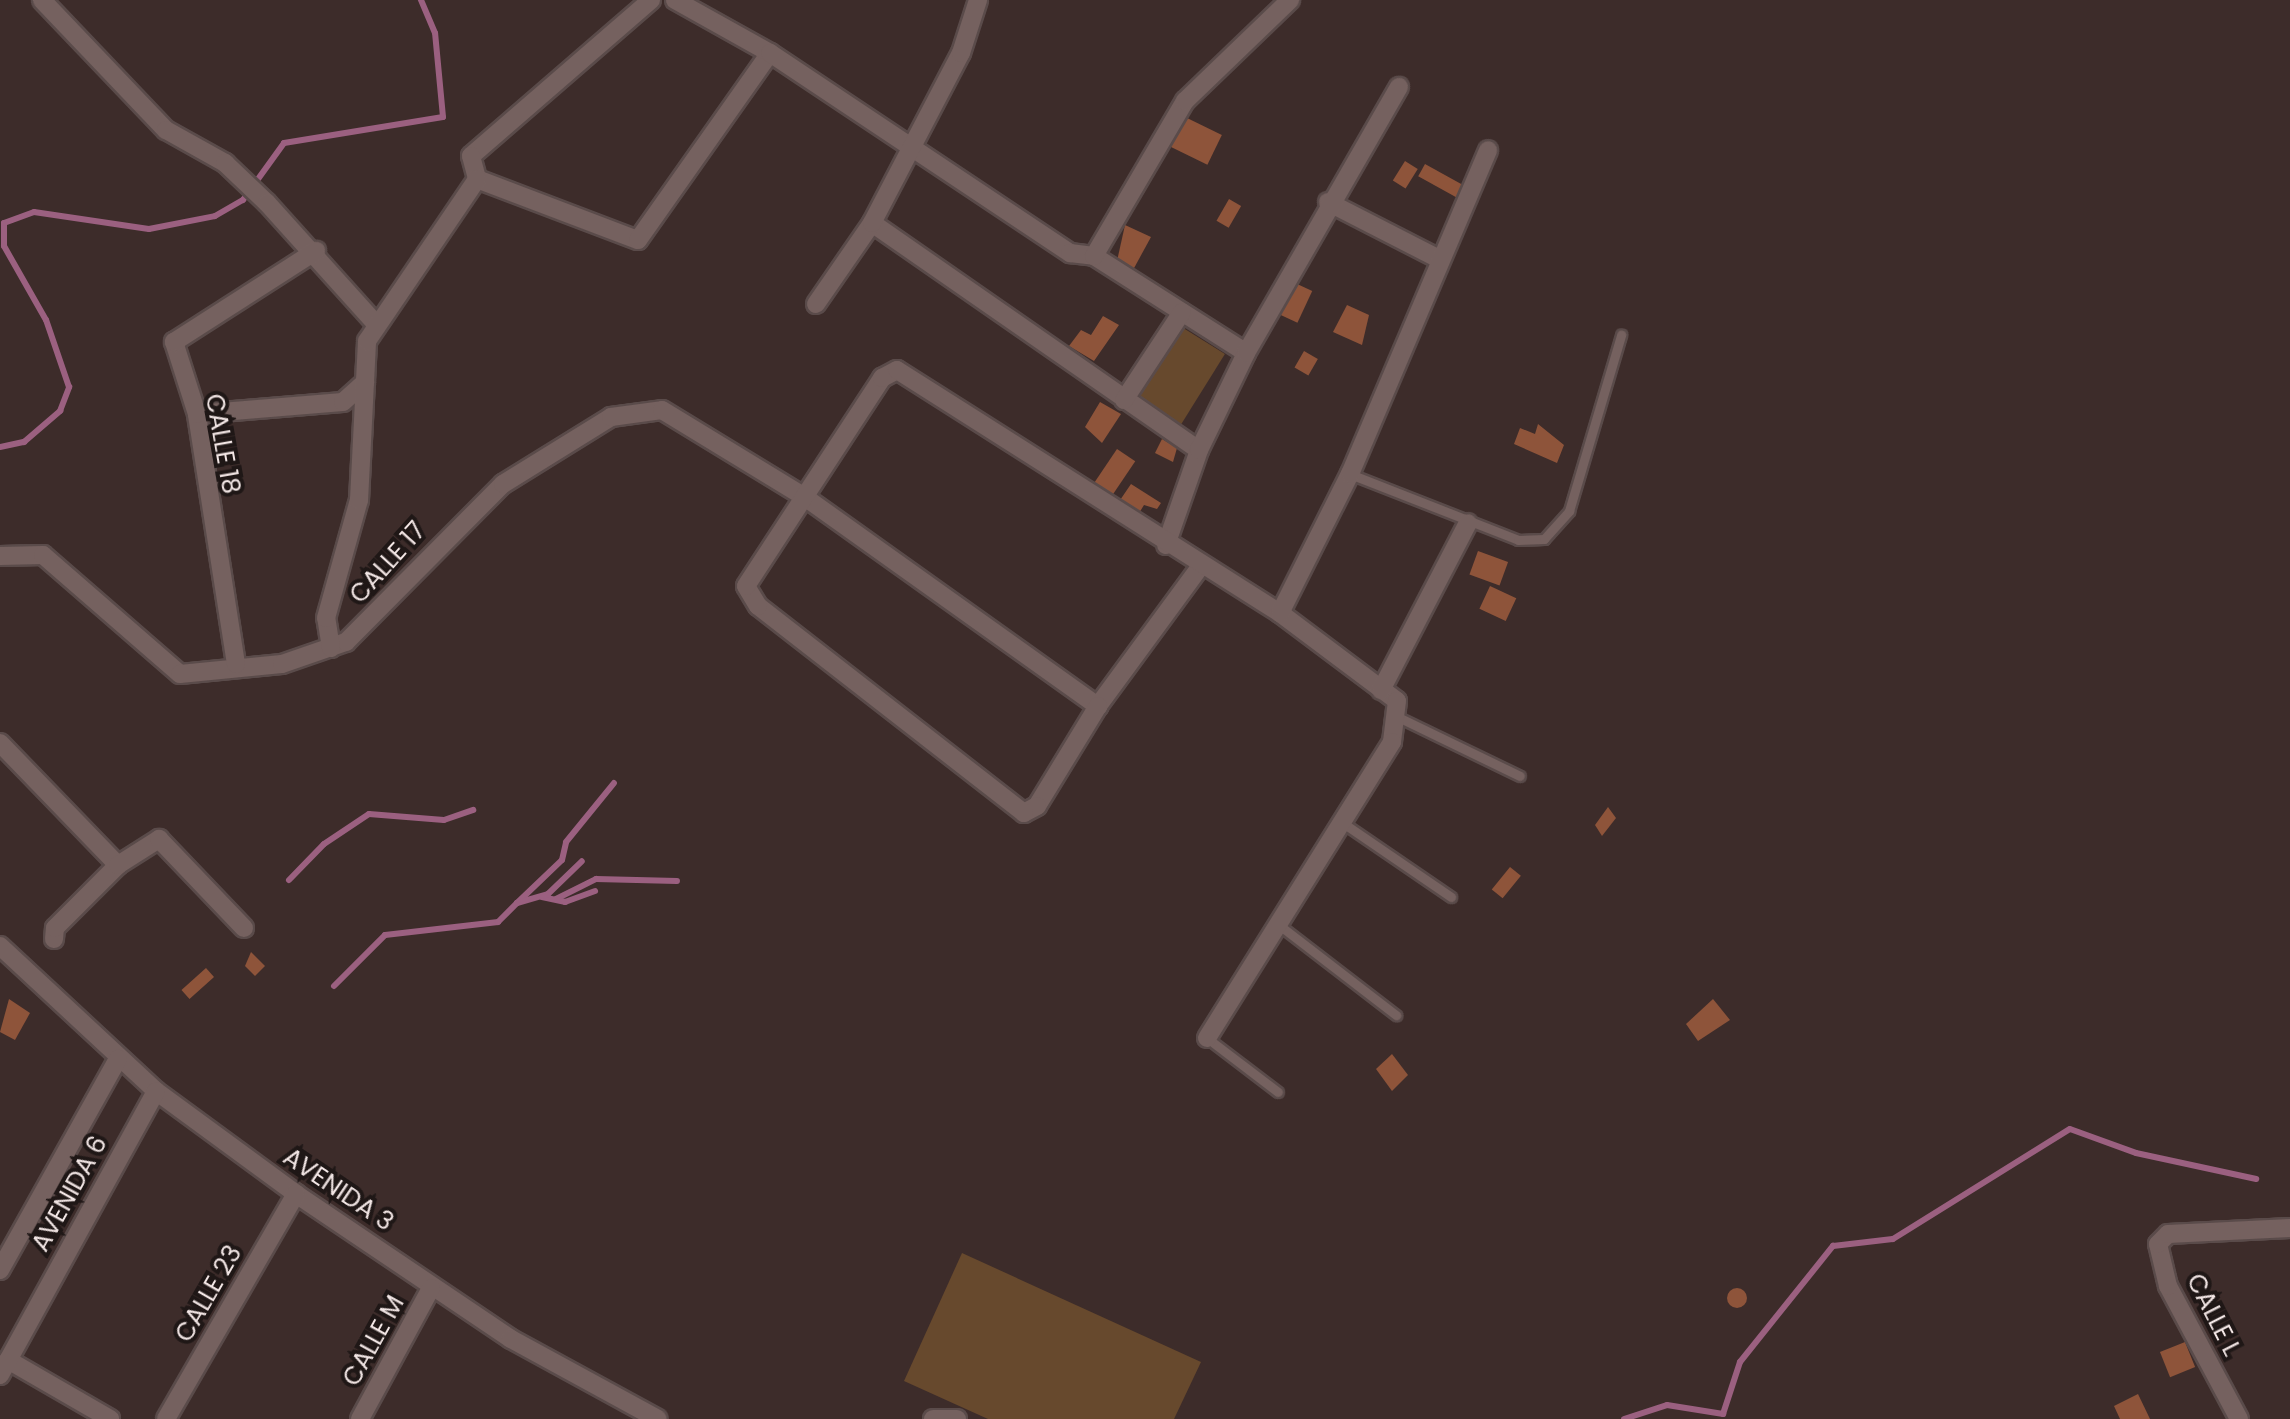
<!DOCTYPE html>
<html>
<head>
<meta charset="utf-8">
<style>
	body { margin:0 }
	#map { position:relative; width:2290px; height:1419px; overflow:hidden; background:#3d2c2a; font-family:Poppins,sans-serif }
	div>[style] { position:absolute }
	[style*='--x'] { left:calc(var(--x)*1px); top:calc(var(--y)*1px); width:calc(var(--w)*1px); rotate:calc(var(--a)*1deg) }
	.green>* { inset:0; background:#67492d; transform-origin:0 0 }
	.stream>* { height:6px; margin:-3px; padding:0 3px; transform-origin:3px; border-radius:3px; background:#9b6080 }
	.building>* { inset:0; background:#8e543a; transform-origin:0 0 }
	.round { border-radius:50% }
	.roads { filter:drop-shadow(2px 0 #5a4b4a) drop-shadow(-2px 0 #5a4b4a) drop-shadow(0 2px #5a4b4a) drop-shadow(0 -2px #5a4b4a) }
	.lane>* { height:9px; margin:-4.5px; padding:0 4.5px; transform-origin:4.5px; border-radius:4.5px; background:#75615f }
	.street>* { height:18px; margin:-9px; padding:0 9px; transform-origin:9px; border-radius:9px; background:#75615f }
	span { translate:-50% -50%; white-space:nowrap; text-align:center; line-height:1.15; -webkit-text-stroke:8px #1f1716; paint-order:stroke }
	.street-label { font-size:25px; color:#f2e6e5 }
</style>
</head>
<body>
<div id="map">
	<div class="green">
		<i style="left:1180px;top:326px;width:53px;height:85px;rotate:32deg"></i>
		<i style="clip-path:polygon(962px 1253px,1201px 1362px,1174px 1419px,988px 1419px,904px 1381px)"></i>
	</div>
	<div class="stream">
		<i style="--x:0;--y:447;--w:25;--a:-12"></i>
		<i style="--x:24;--y:442;--w:48;--a:-40.7"></i>
		<i style="--x:60;--y:411;--w:26;--a:-69"></i>
		<i style="--x:69;--y:387;--w:71;--a:-108.9"></i>
		<i style="--x:46;--y:320;--w:85;--a:-119.6"></i>
		<i style="--x:4;--y:246;--w:23;--a:-90"></i>
		<i style="--x:4;--y:223;--w:32;--a:-20"></i>
		<i style="--x:34;--y:212;--w:116;--a:8.4"></i>
		<i style="--x:149;--y:229;--w:67;--a:-11.1"></i>
		<i style="--x:215;--y:216;--w:32;--a:-30"></i>
		<i style="--x:243;--y:200;--w:70;--a:-54.3"></i>
		<i style="--x:284;--y:143;--w:161;--a:-9.3"></i>
		<i style="--x:443;--y:117;--w:84;--a:-95.4"></i>
		<i style="--x:435;--y:33;--w:36;--a:-113"></i>
		<i style="--x:289;--y:880;--w:50;--a:-45.8"></i>
		<i style="--x:324;--y:844;--w:54;--a:-33.7"></i>
		<i style="--x:369;--y:814;--w:75;--a:4.6"></i>
		<i style="--x:444;--y:820;--w:31;--a:-19"></i>
		<i style="--x:542;--y:897;--w:24;--a:12"></i>
		<i style="--x:565;--y:902;--w:32;--a:-20"></i>
		<i style="--x:556;--y:899;--w:45;--a:-26.6"></i>
		<i style="--x:596;--y:879;--w:81;--a:1.4"></i>
		<i style="--x:517;--y:903;--w:62;--a:-43.7"></i>
		<i style="--x:562;--y:860;--w:18;--a:-77"></i>
		<i style="--x:566;--y:842;--w:76;--a:-50.9"></i>
		<i style="--x:334;--y:986;--w:72;--a:-45"></i>
		<i style="--x:385;--y:935;--w:114;--a:-6.6"></i>
		<i style="--x:498;--y:922;--w:27;--a:-45"></i>
		<i style="--x:517;--y:903;--w:32;--a:-16"></i>
		<i style="--x:548;--y:894;--w:47;--a:-44.1"></i>
		<i style="--x:1624;--y:1419;--w:45;--a:-18"></i>
		<i style="--x:1667;--y:1405;--w:57;--a:9.1"></i>
		<i style="--x:1723;--y:1414;--w:55;--a:-71.9"></i>
		<i style="--x:1740;--y:1362;--w:149;--a:-51.3"></i>
		<i style="--x:1833;--y:1246;--w:60;--a:-6.7"></i>
		<i style="--x:1893;--y:1239;--w:208;--a:-31.9"></i>
		<i style="--x:2070;--y:1129;--w:70;--a:20"></i>
		<i style="--x:2136;--y:1153;--w:123;--a:12.2"></i>
	</div>
	<div class="building">
		<i style="left:1185px;top:117px;width:41px;height:33px;rotate:26deg"></i>
		<i style="left:1405px;top:161px;width:15px;height:23px;rotate:32deg"></i>
		<i style="left:1425px;top:164px;width:46px;height:14px;rotate:29deg"></i>
		<i style="left:1229px;top:199px;width:14px;height:25px;rotate:30deg"></i>
		<i style="clip-path:polygon(1125px 225px,1151px 237px,1133px 270px,1117px 261px)"></i>
		<i style="left:1295px;top:283px;width:19px;height:35px;rotate:25deg"></i>
		<i style="clip-path:polygon(1347px 305px,1369px 315px,1362px 345px,1333px 332px)"></i>
		<i style="clip-path:polygon(1103px 316px,1119px 325px,1094px 361px,1069px 346px,1081px 330px,1091px 335px)"></i>
		<i style="left:1304px;top:351px;width:16px;height:19px;rotate:30deg"></i>
		<i style="clip-path:polygon(1100px 402px,1121px 414px,1102px 443px,1085px 427px)"></i>
		<i style="clip-path:polygon(1538px 424px,1564px 445px,1557px 463px,1514px 444px,1520px 428px,1535px 434px)"></i>
		<i style="clip-path:polygon(1162px 439px,1177px 448px,1173px 462px,1155px 453px)"></i>
		<i style="left:1117px;top:449px;width:22px;height:44px;rotate:34deg"></i>
		<i style="clip-path:polygon(1131px 484px,1161px 503px,1157px 509px,1144px 505px,1136px 518px,1116px 506px)"></i>
		<i style="left:1478px;top:551px;width:32px;height:25px;rotate:20deg"></i>
		<i style="left:1490px;top:586px;width:29px;height:25px;rotate:25deg"></i>
		<i style="clip-path:polygon(1608px 807px,1616px 818px,1602px 836px,1595px 825px)"></i>
		<i style="left:1510px;top:867px;width:14px;height:29px;rotate:39deg"></i>
		<i style="clip-path:polygon(251px 952px,265px 966px,255px 976px,245px 966px)"></i>
		<i style="left:206px;top:968px;width:12px;height:33px;rotate:48deg"></i>
		<i style="clip-path:polygon(9px 999px,30px 1013px,15px 1040px,0 1032px)"></i>
		<i style="clip-path:polygon(1713px 999px,1730px 1020px,1698px 1041px,1686px 1024px)"></i>
		<i style="clip-path:polygon(1392px 1054px,1408px 1075px,1392px 1091px,1376px 1069px)"></i>
		<i class="round" style="left:1727px;top:1288px;width:20px;height:20px"></i>
		<i style="left:2185px;top:1342px;width:27px;height:27px;rotate:68deg"></i>
		<i style="clip-path:polygon(2138px 1394px,2150px 1419px,2120px 1419px,2114px 1406px)"></i>
	</div>
	<div class="roads">
		<div class="lane">
			<i style="--x:1350;--y:474;--w:180;--a:21.4"></i>
			<i style="--x:1518;--y:540;--w:26;--a:-2"></i>
			<i style="--x:1544;--y:539;--w:38;--a:-48"></i>
			<i style="--x:1569;--y:511;--w:184;--a:-73.5"></i>
			<i style="--x:1400;--y:718;--w:133;--a:25.8"></i>
			<i style="--x:1343;--y:823;--w:131;--a:34.4"></i>
			<i style="--x:1279;--y:925;--w:148;--a:37.6"></i>
			<i style="--x:1207;--y:1038;--w:89;--a:37.3"></i>
		</div>
		<div class="street">
			<i style="--x:42;--y:0;--w:180;--a:46.4"></i>
			<i style="--x:166;--y:130;--w:68;--a:29.2"></i>
			<i style="--x:225;--y:163;--w:58;--a:43.6"></i>
			<i style="--x:267;--y:203;--w:161;--a:48"></i>
			<i style="--x:651;--y:0;--w:238;--a:139.1"></i>
			<i style="--x:471;--y:156;--w:24;--a:75"></i>
			<i style="--x:477;--y:179;--w:172;--a:20.8"></i>
			<i style="--x:638;--y:240;--w:229;--a:-54.8"></i>
			<i style="--x:675;--y:0;--w:109;--a:29.2"></i>
			<i style="--x:770;--y:53;--w:361;--a:33.7"></i>
			<i style="--x:1070;--y:253;--w:24;--a:7"></i>
			<i style="--x:1094;--y:256;--w:180;--a:32.5"></i>
			<i style="--x:1328;--y:202;--w:123;--a:27.2"></i>
			<i style="--x:872;--y:223;--w:398;--a:34.8"></i>
			<i style="--x:1094;--y:256;--w:180;--a:-59.6"></i>
			<i style="--x:1185;--y:101;--w:146;--a:-43.9"></i>
			<i style="--x:816;--y:304;--w:98;--a:-55.3"></i>
			<i style="--x:872;--y:223;--w:192;--a:-62.4"></i>
			<i style="--x:961;--y:53;--w:56;--a:-72.2"></i>
			<i style="--x:1124;--y:400;--w:105;--a:-56.6"></i>
			<i style="--x:197;--y:414;--w:146;--a:-4.7"></i>
			<i style="--x:343;--y:402;--w:30;--a:-42"></i>
			<i style="--x:1166;--y:545;--w:101;--a:-70.8"></i>
			<i style="--x:1199;--y:450;--w:108;--a:-64.1"></i>
			<i style="--x:1246;--y:353;--w:307;--a:-60.1"></i>
			<i style="--x:0;--y:556;--w:43;--a:-1.3"></i>
			<i style="--x:43;--y:555;--w:181;--a:41"></i>
			<i style="--x:180;--y:674;--w:102;--a:-5.6"></i>
			<i style="--x:282;--y:664;--w:68;--a:-19"></i>
			<i style="--x:346;--y:642;--w:223;--a:-45.2"></i>
			<i style="--x:503;--y:484;--w:127;--a:-31.8"></i>
			<i style="--x:611;--y:417;--w:51;--a:-7.8"></i>
			<i style="--x:662;--y:410;--w:169;--a:31.4"></i>
			<i style="--x:806;--y:498;--w:359;--a:35.5"></i>
			<i style="--x:1200;--y:567;--w:172;--a:126.3"></i>
			<i style="--x:1098;--y:706;--w:117;--a:121.4"></i>
			<i style="--x:1037;--y:806;--w:15;--a:152"></i>
			<i style="--x:1024;--y:813;--w:337;--a:-142.1"></i>
			<i style="--x:758;--y:606;--w:23;--a:-121"></i>
			<i style="--x:746;--y:586;--w:249;--a:-56.8"></i>
			<i style="--x:882;--y:378;--w:17;--a:-28"></i>
			<i style="--x:897;--y:370;--w:454;--a:32.4"></i>
			<i style="--x:1280;--y:613;--w:146;--a:36.9"></i>
			<i style="--x:1397;--y:701;--w:41;--a:97"></i>
			<i style="--x:1392;--y:742;--w:349;--a:122"></i>
			<i style="--x:1280;--y:613;--w:156;--a:-63.3"></i>
			<i style="--x:1350;--y:474;--w:352;--a:-66.9"></i>
			<i style="--x:331;--y:648;--w:30;--a:-99"></i>
			<i style="--x:326;--y:618;--w:123;--a:-74.4"></i>
			<i style="--x:359;--y:500;--w:159;--a:-87.1"></i>
			<i style="--x:367;--y:341;--w:196;--a:-55.8"></i>
			<i style="--x:236;--y:664;--w:253;--a:-98.9"></i>
			<i style="--x:197;--y:414;--w:76;--a:-107.7"></i>
			<i style="--x:174;--y:342;--w:169;--a:-32.7"></i>
			<i style="--x:1381;--y:690;--w:188;--a:-62.5"></i>
			<i style="--x:0;--y:743;--w:170;--a:46"></i>
			<i style="--x:54;--y:939;--w:11;--a:-85"></i>
			<i style="--x:55;--y:928;--w:89;--a:-45"></i>
			<i style="--x:118;--y:865;--w:49;--a:-32.4"></i>
			<i style="--x:159;--y:839;--w:123;--a:46.3"></i>
			<i style="--x:0;--y:946;--w:213;--a:42.9"></i>
			<i style="--x:156;--y:1091;--w:174;--a:36.3"></i>
			<i style="--x:296;--y:1194;--w:259;--a:34"></i>
			<i style="--x:511;--y:1339;--w:167;--a:28.6"></i>
			<i style="--x:0;--y:1270;--w:242;--a:-60.8"></i>
			<i style="--x:8;--y:1360;--w:118;--a:30"></i>
			<i style="--x:0;--y:1375;--w:324;--a:-61.2"></i>
			<i style="--x:166;--y:1419;--w:260;--a:-60"></i>
			<i style="--x:360;--y:1419;--w:149;--a:-61.5"></i>
			<i style="--x:933;--y:1419;--w:24;--a:0"></i>
			<i style="--x:2239;--y:1419;--w:151;--a:-118.1"></i>
			<i style="--x:2168;--y:1286;--w:43;--a:-103.4"></i>
			<i style="--x:2158;--y:1244;--w:14;--a:-45"></i>
			<i style="--x:2168;--y:1234;--w:122;--a:-2.8"></i>
		</div>
	</div>
	<div class="street-label">
		<span style="left:222px;top:444px;rotate:80deg">CALLE 18</span>
		<span style="left:388px;top:563px;rotate:-48deg">CALLE 17</span>
		<span style="left:338px;top:1190px;rotate:34deg">AVENIDA 3</span>
		<span style="left:70px;top:1194px;rotate:-61deg">AVENIDA 6</span>
		<span style="left:209px;top:1294px;rotate:-60deg">CALLE 23</span>
		<span style="left:2213px;top:1315px;rotate:63deg">CALLE L</span>
		<span style="left:374px;top:1341px;rotate:-61deg">CALLE M</span>
	</div>
</div>
</body>
</html>
